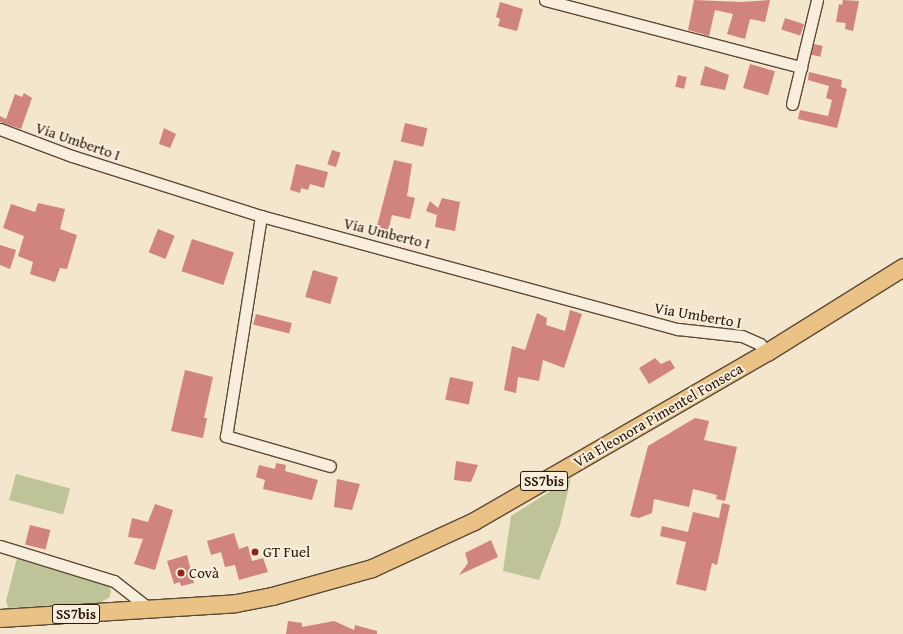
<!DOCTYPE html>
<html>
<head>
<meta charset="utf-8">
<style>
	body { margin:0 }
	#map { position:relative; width:903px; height:634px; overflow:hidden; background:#f4e5cd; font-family:"Gentium Book Plus",serif }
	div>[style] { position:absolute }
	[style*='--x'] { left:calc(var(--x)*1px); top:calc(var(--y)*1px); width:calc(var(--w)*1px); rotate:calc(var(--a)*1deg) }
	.green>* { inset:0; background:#bec497; transform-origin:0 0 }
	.building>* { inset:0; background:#d1837d; transform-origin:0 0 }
	.roads { filter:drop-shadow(1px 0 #5b4a34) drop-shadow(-1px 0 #5b4a34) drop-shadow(0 1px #5b4a34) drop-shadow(0 -1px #5b4a34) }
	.minor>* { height:11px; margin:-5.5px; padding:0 5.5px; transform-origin:5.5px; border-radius:5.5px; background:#f8eede }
	.primary>* { height:17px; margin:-8.5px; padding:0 8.5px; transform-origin:8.5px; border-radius:8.5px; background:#eac286 }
	.dots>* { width:11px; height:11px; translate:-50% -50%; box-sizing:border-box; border:2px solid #f8eede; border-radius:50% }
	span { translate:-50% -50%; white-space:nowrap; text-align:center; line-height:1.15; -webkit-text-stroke:4px #f8eede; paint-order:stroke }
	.shield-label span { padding:1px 3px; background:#f8eede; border:1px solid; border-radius:3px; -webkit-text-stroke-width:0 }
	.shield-label { font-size:14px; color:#281601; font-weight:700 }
	.street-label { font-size:15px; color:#281601 }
	.poi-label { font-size:15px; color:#281601 }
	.left { translate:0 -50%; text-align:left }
</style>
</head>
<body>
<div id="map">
	<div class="green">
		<i style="left:16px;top:474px;width:56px;height:27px;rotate:15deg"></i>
		<i style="clip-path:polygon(571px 478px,560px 525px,539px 580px,503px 571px,511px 516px)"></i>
		<i style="clip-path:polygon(17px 558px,108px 584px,111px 591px,109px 598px,98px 603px,8px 608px,6px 601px)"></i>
	</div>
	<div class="building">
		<i style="clip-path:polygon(694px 0,741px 2px,770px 0,765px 22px,750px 19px,745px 39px,727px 34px,733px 14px,715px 10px,709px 36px,688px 30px)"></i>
		<i style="clip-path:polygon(843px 0,859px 1px,853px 31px,845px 29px,846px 23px,836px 22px,839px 4px,842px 5px)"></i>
		<i style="clip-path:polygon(500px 2px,523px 9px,517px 31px,498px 26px,500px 19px,496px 17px)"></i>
		<i style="left:785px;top:18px;width:20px;height:12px;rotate:18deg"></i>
		<i style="left:814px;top:44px;width:9px;height:11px;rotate:13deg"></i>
		<i style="left:750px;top:64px;width:26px;height:25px;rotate:16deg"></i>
		<i style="clip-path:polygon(705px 66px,729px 75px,725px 90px,700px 85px)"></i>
		<i style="clip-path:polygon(809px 72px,842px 80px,841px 87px,847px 89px,837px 128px,798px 119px,800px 110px,828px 116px,832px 100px,826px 98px,829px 86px,808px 80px)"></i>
		<i style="left:678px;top:75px;width:9px;height:12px;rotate:13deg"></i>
		<i style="clip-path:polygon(24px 93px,32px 98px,21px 129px,0 122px,0 116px,6px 119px,15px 94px,22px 97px)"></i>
		<i style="left:405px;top:123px;width:23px;height:19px;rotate:13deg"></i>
		<i style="clip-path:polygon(164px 128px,176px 134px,170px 148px,159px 144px)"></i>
		<i style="left:332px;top:150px;width:9px;height:15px;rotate:18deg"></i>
		<i style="clip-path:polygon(394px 160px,412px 164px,407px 196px,415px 198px,410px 219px,392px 215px,388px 232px,376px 230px)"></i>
		<i style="clip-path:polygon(296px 164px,328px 172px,324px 188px,310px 184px,308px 190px,301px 188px,300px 193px,290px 190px)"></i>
		<i style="clip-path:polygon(442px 198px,460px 202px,455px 231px,435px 227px,437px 215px,426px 211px,430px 201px,438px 208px)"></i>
		<i style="clip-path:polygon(38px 203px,65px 209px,60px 229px,77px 235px,67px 269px,60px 268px,55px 282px,30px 274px,33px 262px,18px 256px,24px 236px,3px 228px,11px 204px,35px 212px)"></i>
		<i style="left:158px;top:229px;width:18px;height:25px;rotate:22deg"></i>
		<i style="left:192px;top:239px;width:44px;height:34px;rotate:18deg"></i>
		<i style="clip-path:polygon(0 245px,16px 250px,10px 269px,0 265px)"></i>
		<i style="left:313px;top:270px;width:26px;height:28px;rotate:16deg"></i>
		<i style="clip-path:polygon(570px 310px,582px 314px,564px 368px,543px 360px,539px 381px,518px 377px,516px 393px,504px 390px,512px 346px,525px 350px,537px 313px,547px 318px,546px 325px,565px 331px)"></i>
		<i style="left:256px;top:314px;width:37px;height:11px;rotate:14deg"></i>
		<i style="clip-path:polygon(655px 358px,661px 364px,670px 360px,675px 368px,649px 384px,639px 368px)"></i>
		<i style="clip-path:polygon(185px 370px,213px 377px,204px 418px,207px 418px,203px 438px,171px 431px)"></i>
		<i style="left:450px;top:377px;width:24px;height:23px;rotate:12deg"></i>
		<i style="clip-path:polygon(695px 418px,709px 421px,704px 440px,737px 447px,725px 501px,716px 499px,717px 495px,693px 489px,689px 507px,654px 499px,652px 513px,639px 518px,630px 516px,648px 446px)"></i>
		<i style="clip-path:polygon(456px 461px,478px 465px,471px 482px,454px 480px)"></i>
		<i style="clip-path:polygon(276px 463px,286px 465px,285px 471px,318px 480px,312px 500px,263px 489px,265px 480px,256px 477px,259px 465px,275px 469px)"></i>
		<i style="clip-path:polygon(337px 479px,360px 484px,352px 510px,334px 507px)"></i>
		<i style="clip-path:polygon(722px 503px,730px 505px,717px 565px,712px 563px,706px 591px,676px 584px,686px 542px,660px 536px,662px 526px,688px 532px,693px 512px,719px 518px)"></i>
		<i style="clip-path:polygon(155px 504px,173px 510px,155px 570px,134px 564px,143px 539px,128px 537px,132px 518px,148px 522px)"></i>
		<i style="left:30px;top:525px;width:21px;height:20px;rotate:14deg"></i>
		<i style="clip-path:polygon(234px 533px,239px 549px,248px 546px,252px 561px,263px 558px,268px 572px,239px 580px,235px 565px,225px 567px,221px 552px,211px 555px,207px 541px)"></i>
		<i style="clip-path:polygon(491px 540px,498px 557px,459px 575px,468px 563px,465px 553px)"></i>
		<i style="clip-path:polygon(187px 555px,194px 583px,181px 586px,180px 582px,174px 584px,167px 561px)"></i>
		<i style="clip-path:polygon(288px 621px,302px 623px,302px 627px,334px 621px,354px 630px,355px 625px,377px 631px,377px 634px,286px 634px)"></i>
	</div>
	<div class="roads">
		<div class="minor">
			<i style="--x:545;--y:0;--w:265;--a:14.7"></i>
			<i style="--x:792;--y:104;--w:107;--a:-76.5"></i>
			<i style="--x:0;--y:129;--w:77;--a:20.6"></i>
			<i style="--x:72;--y:156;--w:198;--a:17.6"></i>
			<i style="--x:261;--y:216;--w:432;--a:15.2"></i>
			<i style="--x:678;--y:329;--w:64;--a:6.2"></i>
			<i style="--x:742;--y:336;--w:20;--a:24"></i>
			<i style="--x:760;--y:344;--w:11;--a:49"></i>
			<i style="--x:261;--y:216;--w:223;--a:99"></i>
			<i style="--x:226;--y:436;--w:108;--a:16.1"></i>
			<i style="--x:0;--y:546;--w:119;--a:17.1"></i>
			<i style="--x:114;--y:581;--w:47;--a:38.1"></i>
		</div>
		<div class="primary">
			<i style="--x:0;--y:618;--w:236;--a:-3.6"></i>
			<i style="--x:236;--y:603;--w:37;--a:-11"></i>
			<i style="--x:272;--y:596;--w:104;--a:-15.6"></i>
			<i style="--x:372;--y:568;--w:112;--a:-24.7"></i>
			<i style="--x:474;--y:521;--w:338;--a:-30"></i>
			<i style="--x:767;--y:352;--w:160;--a:-32"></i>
		</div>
	</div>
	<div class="dots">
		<i style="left:255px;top:552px;background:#8f2418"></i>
		<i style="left:181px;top:573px;background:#8f2418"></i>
	</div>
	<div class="shield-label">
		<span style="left:544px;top:481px">SS7bis</span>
		<span style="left:76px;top:614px">SS7bis</span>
	</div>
	<div class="street-label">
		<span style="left:78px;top:141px;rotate:19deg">Via Umberto I</span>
		<span style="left:387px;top:233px;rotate:14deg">Via Umberto I</span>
		<span style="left:698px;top:315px;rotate:10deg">Via Umberto I</span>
		<span style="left:658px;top:415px;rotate:-30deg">Via Eleonora Pimentel Fonseca</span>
	</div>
	<div class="poi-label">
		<span class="left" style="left:263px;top:552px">GT Fuel</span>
		<span class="left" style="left:189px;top:573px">Covà</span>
	</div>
</div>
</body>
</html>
